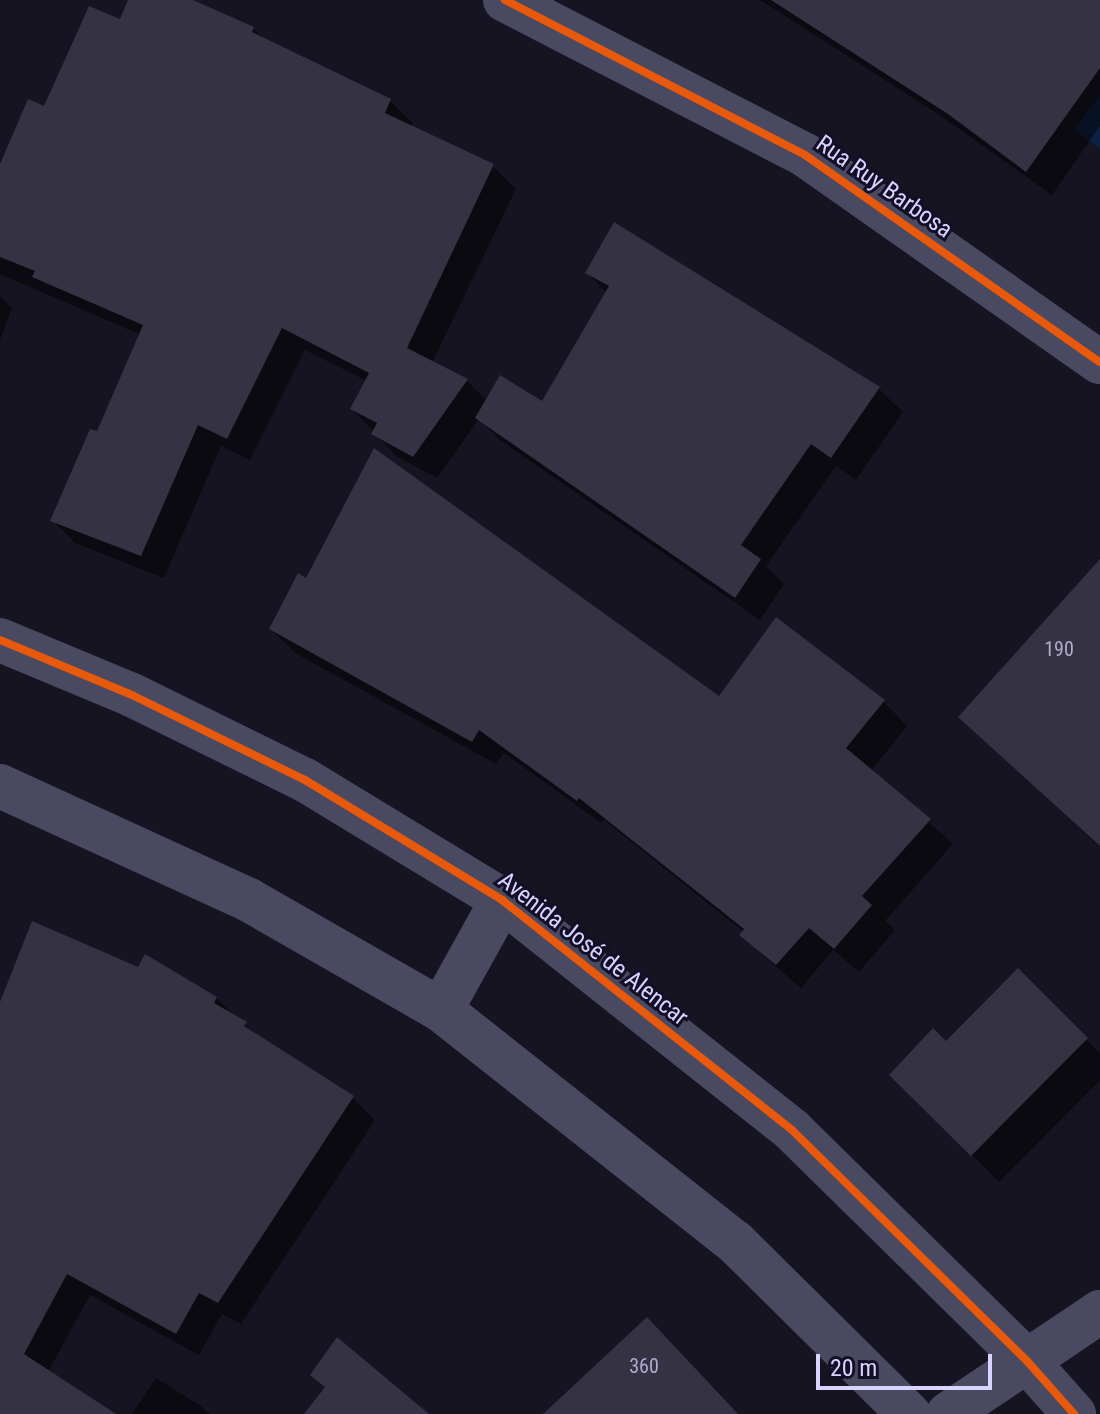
<!DOCTYPE html>
<html>
<head>
<meta charset="utf-8">
<style>
	body { margin:0 }
	#map { position:relative; width:1100px; height:1414px; overflow:hidden; background:#161421; font-family:"Roboto Condensed",sans-serif }
	div>[style] { position:absolute }
	[style*='--x'] { left:calc(var(--x)*1px); top:calc(var(--y)*1px); width:calc(var(--w)*1px); rotate:calc(var(--a)*1deg) }
	.water>* { inset:0; background:#0d2144 }
	.shadow>* { inset:0; background:#0007 }
	.building>* { inset:0; background:#343243 }
	.minor>* { height:44px; margin:-22px; padding:0 22px; transform-origin:22px; border-radius:22px; background:#4a4962 }
	.tertiary>* { height:44px; margin:-22px; padding:0 22px; transform-origin:22px; border-radius:22px; background:#4a4962 }
	.cycleway>* { height:8px; margin:-4px; padding:0 4px; transform-origin:4px; border-radius:4px; background:#e8590c }
	span { translate:-50% -50%; white-space:nowrap; text-align:center; line-height:1.15; -webkit-text-stroke:6px #130f26; paint-order:stroke }
	.number-label { font-size:20px; color:#b0acd0 }
	.number-label span { -webkit-text-stroke-width:0 }
	.street-label { font-size:24px; color:#d9d4ff }
	.scale { position:absolute; left:816px; top:1354px; width:176px; height:36px; box-sizing:border-box; border:4px solid #d9d4ff; border-top:0; padding-left:10px; font-size:24px; line-height:28px; white-space:nowrap; color:#d9d4ff; -webkit-text-stroke:6px #130f26; paint-order:stroke }
</style>
</head>
<body>
<div id="map">
	<div class="water">
		<i style="clip-path:polygon(1100px 95px,1100px 149px,1074px 129px)"></i>
	</div>
	<div class="shadow">
		<i style="clip-path:polygon(130px 0,188px 0,253px 28px,265px 40px,390px 101px,413px 123px,411px 127px,493px 166px,516px 189px,432px 363px,467px 381px,487px 401px,543px 404px,607px 293px,587px 273px,615px 224px,879px 389px,903px 412px,856px 480px,836px 466px,766px 566px,784px 584px,760px 620px,501px 441px,479px 419px,437px 478px,396px 456px,352px 409px,367px 381px,305px 350px,250px 460px,221px 446px,164px 578px,75px 543px,52px 520px,98px 434px,141px 335px,0 274px,0 169px,45px 109px,121px 21px)"></i>
		<i style="clip-path:polygon(760px 0,1100px 0,1100px 126px,1052px 195px,938px 114px)"></i>
		<i style="clip-path:polygon(0 296px,12px 308px,0 340px)"></i>
		<i style="clip-path:polygon(1100px 585px,1100px 847px,961px 717px)"></i>
		<i style="clip-path:polygon(776px 620px,884px 702px,907px 726px,871px 771px,953px 844px,885px 921px,895px 930px,859px 972px,833px 950px,801px 988px,766px 958px,742px 935px,744px 932px,604px 820px,601px 823px,504px 753px,496px 764px,295px 653px,271px 629px,719px 698px)"></i>
		<i style="clip-path:polygon(138px 969px,216px 998px,260px 1039px,352px 1097px,375px 1120px,241px 1324px,222px 1314px,199px 1355px,90px 1295px,48px 1372px,113px 1414px,0 1414px,0 1006px)"></i>
		<i style="clip-path:polygon(1018px 971px,1100px 1053px,1100px 1080px,999px 1182px,892px 1075px,946px 1043px)"></i>
		<i style="clip-path:polygon(156px 1378px,201px 1406px,210px 1414px,132px 1414px)"></i>
	</div>
	<div class="building">
		<i style="clip-path:polygon(128px 0,193px 0,254px 27px,252px 32px,391px 99px,385px 113px,494px 164px,407px 348px,468px 379px,413px 457px,371px 434px,377px 423px,350px 409px,369px 373px,282px 328px,227px 439px,198px 425px,141px 556px,50px 521px,90px 429px,97px 431px,143px 325px,32px 277px,35px 271px,0 257px,0 164px,28px 99px,44px 106px,89px 6px,120px 19px)"></i>
		<i style="clip-path:polygon(771px 0,1100px 0,1100px 68px,1026px 172px,948px 114px)"></i>
		<i style="clip-path:polygon(614px 222px,880px 387px,831px 458px,811px 444px,741px 545px,761px 559px,735px 598px,475px 418px,500px 375px,542px 401px,609px 286px,585px 273px)"></i>
		<i style="clip-path:polygon(374px 448px,719px 696px,776px 617px,885px 700px,846px 748px,931px 819px,862px 896px,872px 905px,834px 949px,809px 928px,776px 965px,739px 935px,744px 929px,579px 798px,577px 801px,479px 730px,472px 742px,269px 629px,298px 573px,306px 578px)"></i>
		<i style="clip-path:polygon(1100px 559px,1100px 846px,958px 717px)"></i>
		<i style="clip-path:polygon(32px 921px,138px 967px,145px 954px,217px 997px,214px 1003px,247px 1022px,244px 1026px,354px 1096px,218px 1303px,199px 1293px,176px 1334px,67px 1274px,24px 1354px,116px 1414px,0 1414px,0 1002px)"></i>
		<i style="clip-path:polygon(1018px 968px,1088px 1038px,971px 1156px,889px 1075px,933px 1028px,946px 1041px)"></i>
		<i style="clip-path:polygon(647px 1317px,738px 1414px,543px 1414px)"></i>
		<i style="clip-path:polygon(337px 1337px,429px 1414px,304px 1414px,325px 1387px,310px 1375px)"></i>
	</div>
	<div class="minor">
		<i style="--x:505;--y:0;--w:338;--a:27.3"></i>
		<i style="--x:805;--y:155;--w:360;--a:35.1"></i>
	</div>
	<div class="tertiary">
		<i style="--x:0;--y:640;--w:143;--a:22.6"></i>
		<i style="--x:132;--y:695;--w:193;--a:26.2"></i>
		<i style="--x:305;--y:780;--w:231;--a:31.3"></i>
		<i style="--x:502;--y:900;--w:370;--a:38.4"></i>
		<i style="--x:792;--y:1130;--w:330;--a:44.5"></i>
		<i style="--x:1027;--y:1361;--w:71;--a:48.4"></i>
		<i style="--x:0;--y:786;--w:274;--a:24.6"></i>
		<i style="--x:249;--y:900;--w:221;--a:29.8"></i>
		<i style="--x:441;--y:1010;--w:375;--a:38.3"></i>
		<i style="--x:735;--y:1242;--w:245;--a:44.7"></i>
		<i style="--x:441;--y:1010;--w:126;--a:-61"></i>
		<i style="--x:948;--y:1414;--w:183;--a:-33.9"></i>
	</div>
	<div class="cycleway">
		<i style="--x:505;--y:0;--w:338;--a:27.3"></i>
		<i style="--x:805;--y:155;--w:360;--a:35.1"></i>
		<i style="--x:0;--y:640;--w:143;--a:22.6"></i>
		<i style="--x:132;--y:695;--w:193;--a:26.2"></i>
		<i style="--x:305;--y:780;--w:231;--a:31.3"></i>
		<i style="--x:502;--y:900;--w:370;--a:38.4"></i>
		<i style="--x:792;--y:1130;--w:330;--a:44.5"></i>
		<i style="--x:1027;--y:1361;--w:71;--a:48.4"></i>
	</div>
	<div class="number-label">
		<span style="left:1059px;top:649px">190</span>
		<span style="left:644px;top:1366px">360</span>
	</div>
	<div class="street-label">
		<span style="left:884px;top:187px;rotate:35deg">Rua Ruy Barbosa</span>
		<span style="left:593px;top:949px;rotate:38deg">Avenida José de Alencar</span>
	</div>
	<div class="scale">20 m</div>
</div>
</body>
</html>
